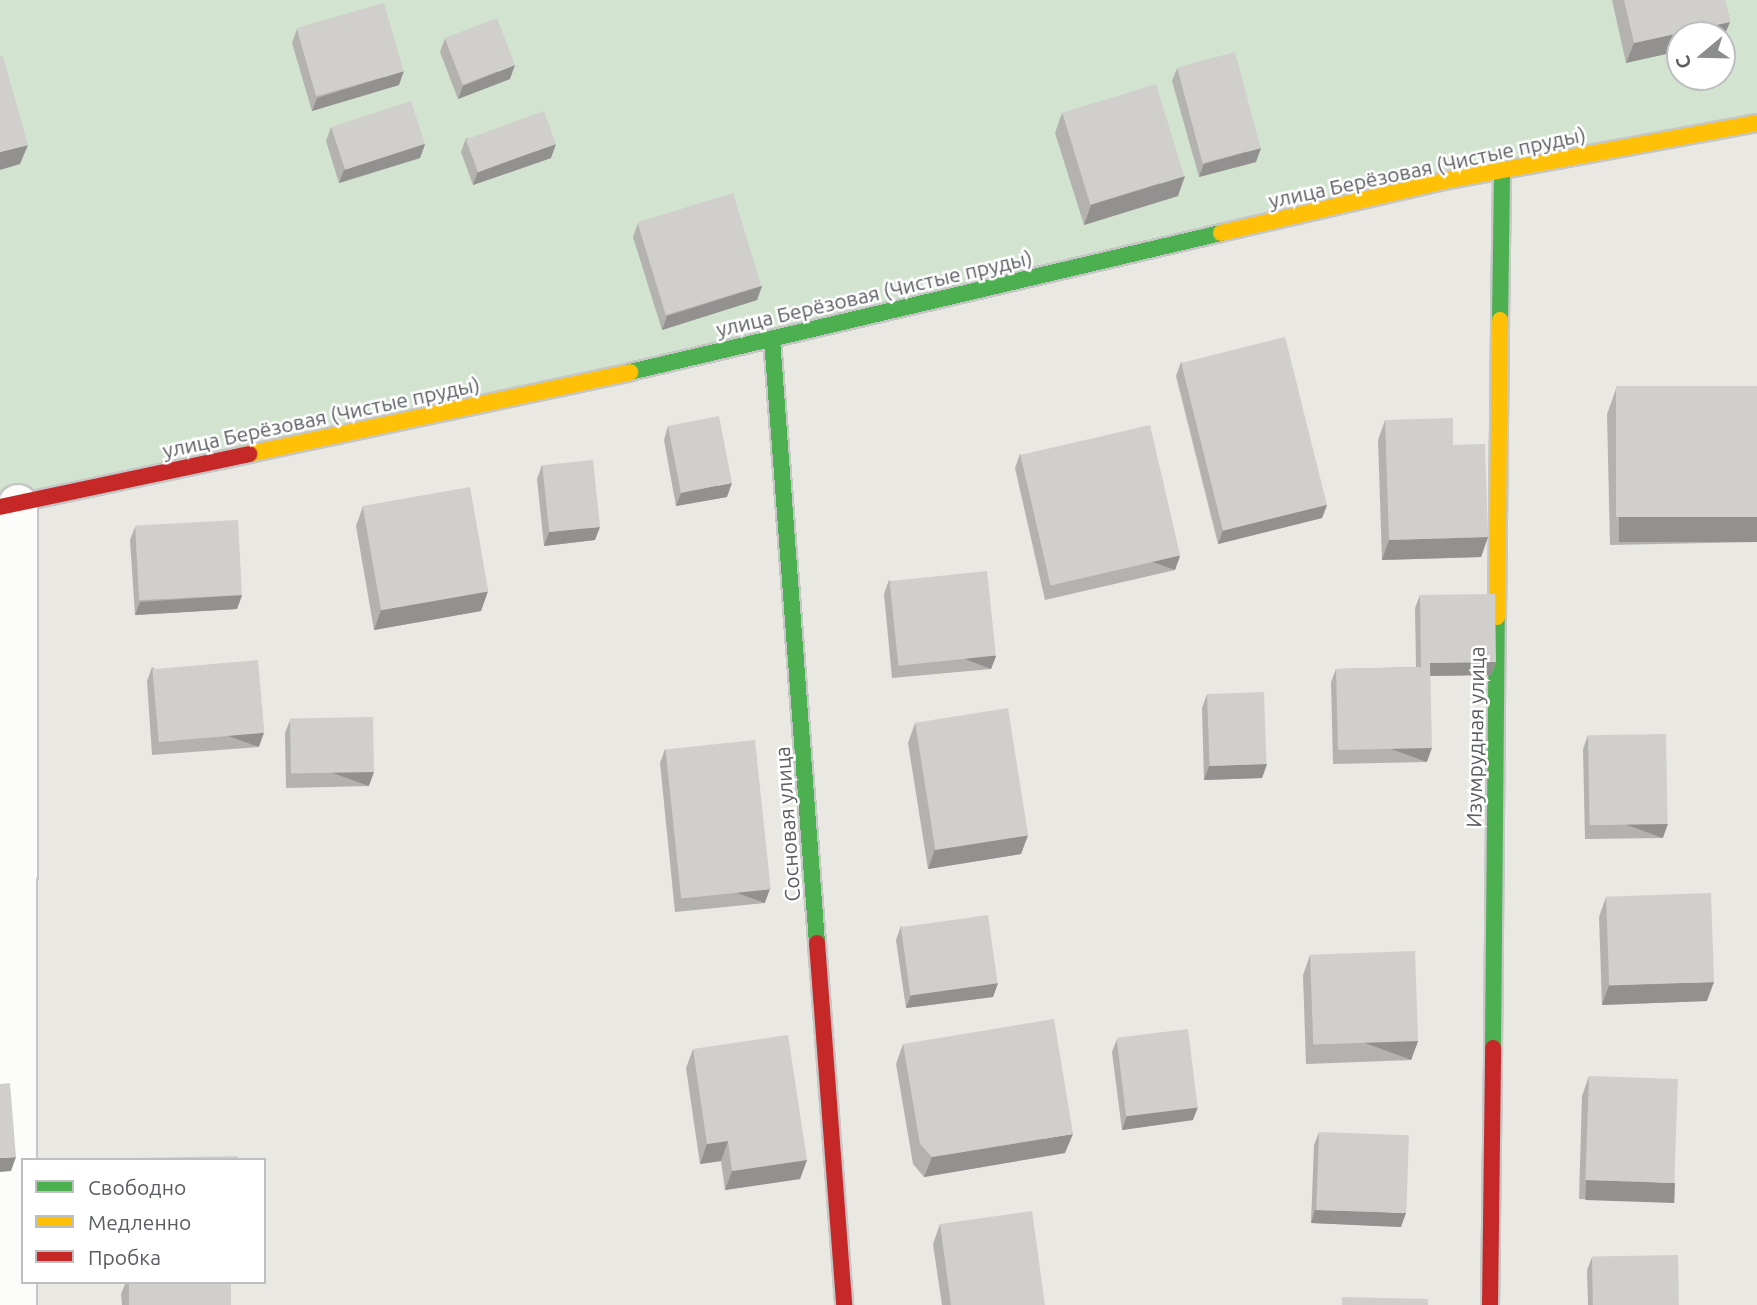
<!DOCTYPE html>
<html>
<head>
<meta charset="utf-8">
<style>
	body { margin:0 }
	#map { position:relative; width:1757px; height:1305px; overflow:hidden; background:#e9e8e3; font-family:Ubuntu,sans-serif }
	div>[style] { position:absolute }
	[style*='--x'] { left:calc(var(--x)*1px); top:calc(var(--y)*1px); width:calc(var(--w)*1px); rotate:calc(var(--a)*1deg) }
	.green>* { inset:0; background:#d2e4d0 }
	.roads { filter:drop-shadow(2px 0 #c6c6c6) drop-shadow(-2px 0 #c6c6c6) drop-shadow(0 2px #c6c6c6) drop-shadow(0 -2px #c6c6c6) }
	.street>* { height:38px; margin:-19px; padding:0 19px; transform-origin:19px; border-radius:19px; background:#fcfcfb }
	.fast>* { height:16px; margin:-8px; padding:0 8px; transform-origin:8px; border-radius:8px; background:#4caf50 }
	.slow>* { height:16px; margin:-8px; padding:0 8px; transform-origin:8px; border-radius:8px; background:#ffc107 }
	.jam>* { height:16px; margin:-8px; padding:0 8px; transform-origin:8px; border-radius:8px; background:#c62828 }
	.wall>* { inset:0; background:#b3b2af }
	.shaded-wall>* { inset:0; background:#92918f; transform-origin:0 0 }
	.building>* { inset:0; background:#d0cfcc; transform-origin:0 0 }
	span { translate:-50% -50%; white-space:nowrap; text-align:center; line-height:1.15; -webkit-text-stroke:5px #fff; paint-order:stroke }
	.street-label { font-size:21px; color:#5a5d61 }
	.legend { position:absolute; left:21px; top:1158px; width:245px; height:126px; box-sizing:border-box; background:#fff; border:2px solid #bdbec0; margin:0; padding:9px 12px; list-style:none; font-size:21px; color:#5a5d61 }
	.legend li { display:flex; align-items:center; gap:14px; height:35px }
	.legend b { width:35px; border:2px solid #bdbec0 }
	.north { position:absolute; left:1666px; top:21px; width:70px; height:70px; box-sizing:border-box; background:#fff; border:2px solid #bdbec0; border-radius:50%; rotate:251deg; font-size:19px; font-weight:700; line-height:28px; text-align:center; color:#5a5d61 }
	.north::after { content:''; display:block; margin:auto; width:24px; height:32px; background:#8c8e8e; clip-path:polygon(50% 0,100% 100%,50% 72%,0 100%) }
</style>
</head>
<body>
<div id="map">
	<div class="green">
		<i style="clip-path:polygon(evenodd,0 0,1757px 0,1757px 123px,0 507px,0 0,1680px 35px,1722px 35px,1722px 77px,1680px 77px,1680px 35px)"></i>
	</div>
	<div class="roads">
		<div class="street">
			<i style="--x:17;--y:1305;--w:801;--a:-89.93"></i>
		</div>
		<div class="fast">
			<i style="--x:1500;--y:320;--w:150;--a:-89.2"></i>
			<i style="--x:772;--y:339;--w:606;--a:85.74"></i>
			<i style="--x:630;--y:372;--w:607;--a:-13.24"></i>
			<i style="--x:1493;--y:1048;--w:431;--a:-89.5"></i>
		</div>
		<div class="slow">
			<i style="--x:1221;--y:233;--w:229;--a:-13.1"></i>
			<i style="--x:1444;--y:181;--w:318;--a:-10.5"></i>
			<i style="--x:249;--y:454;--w:390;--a:-12.1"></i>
			<i style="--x:1497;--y:617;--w:297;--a:-89.4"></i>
		</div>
		<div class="jam">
			<i style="--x:0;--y:507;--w:255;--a:-12"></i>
			<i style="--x:817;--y:943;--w:363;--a:85.7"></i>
			<i style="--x:1490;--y:1305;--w:257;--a:-89.3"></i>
		</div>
	</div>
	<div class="wall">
		<i style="clip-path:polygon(1612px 0,1725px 0,1730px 22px,1722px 41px,1722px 35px,1626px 63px)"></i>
		<i style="clip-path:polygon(297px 29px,399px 85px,312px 111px,292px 43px)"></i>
		<i style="clip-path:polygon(445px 38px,510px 79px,458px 99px,440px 52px)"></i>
		<i style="clip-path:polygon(1177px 68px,1256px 162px,1199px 177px,1172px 81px)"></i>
		<i style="clip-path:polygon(1062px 113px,1178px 196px,1084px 225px,1055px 133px)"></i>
		<i style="clip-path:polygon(331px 127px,425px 144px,420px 158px,339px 183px,326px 141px)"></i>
		<i style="clip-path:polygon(466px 138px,551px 158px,473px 185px,461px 152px)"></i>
		<i style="clip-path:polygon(638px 223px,762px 286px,757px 300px,662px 330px,633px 237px)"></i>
		<i style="clip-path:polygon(1181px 362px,1327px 505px,1322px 518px,1218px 544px,1176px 376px)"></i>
		<i style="clip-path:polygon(1757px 386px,1757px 542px,1610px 545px,1607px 414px,1616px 389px)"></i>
		<i style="clip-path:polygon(1385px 420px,1453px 445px,1488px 537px,1481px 557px,1382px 560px,1378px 440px)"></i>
		<i style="clip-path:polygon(668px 426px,727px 497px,676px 506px,664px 440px)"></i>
		<i style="clip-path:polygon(1020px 454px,1180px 556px,1175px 570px,1045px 600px,1015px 468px)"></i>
		<i style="clip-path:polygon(542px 465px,595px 540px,544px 546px,537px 479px)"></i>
		<i style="clip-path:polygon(363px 506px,488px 591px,481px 611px,374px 630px,356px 526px)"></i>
		<i style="clip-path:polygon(135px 527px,242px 595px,237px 609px,135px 615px,130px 540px)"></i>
		<i style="clip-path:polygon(889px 580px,996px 656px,991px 669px,892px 678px,884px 594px)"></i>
		<i style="clip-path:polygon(1420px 595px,1496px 662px,1491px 675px,1430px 676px,1427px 762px,1333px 764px,1331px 682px,1336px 669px,1416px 667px,1415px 608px)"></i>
		<i style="clip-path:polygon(152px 667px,259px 747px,152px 755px,147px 681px)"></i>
		<i style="clip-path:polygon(1207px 694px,1267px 764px,1262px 778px,1204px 780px,1202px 708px)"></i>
		<i style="clip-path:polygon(290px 720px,369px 786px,286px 788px,285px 733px)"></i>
		<i style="clip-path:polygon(915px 723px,1028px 835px,1021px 854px,928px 869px,908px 743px)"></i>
		<i style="clip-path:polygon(1588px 735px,1663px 838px,1585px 839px,1583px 749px)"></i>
		<i style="clip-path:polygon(665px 749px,765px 903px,675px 912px,660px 763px)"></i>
		<i style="clip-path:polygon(1606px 897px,1707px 1001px,1602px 1005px,1599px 917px)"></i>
		<i style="clip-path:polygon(901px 926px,998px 983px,993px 997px,906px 1008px,896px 940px)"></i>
		<i style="clip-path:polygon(1310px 955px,1418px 1041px,1411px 1060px,1306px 1064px,1303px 975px)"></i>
		<i style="clip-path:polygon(1117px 1039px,1193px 1120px,1122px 1130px,1112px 1052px)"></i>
		<i style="clip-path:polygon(903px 1044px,1065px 1153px,924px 1177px,913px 1164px,896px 1064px)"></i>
		<i style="clip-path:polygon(693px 1049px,807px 1160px,800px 1179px,725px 1190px,721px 1161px,700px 1164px,686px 1068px)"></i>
		<i style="clip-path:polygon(1589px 1076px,1668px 1202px,1579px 1199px,1582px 1096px)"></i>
		<i style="clip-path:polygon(1319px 1132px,1401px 1227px,1311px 1223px,1314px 1145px)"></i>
		<i style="clip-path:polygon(940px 1224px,1045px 1305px,942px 1305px,933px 1244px)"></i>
		<i style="clip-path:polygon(1592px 1257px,1679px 1305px,1588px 1305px,1587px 1270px)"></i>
		<i style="clip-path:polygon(126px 1282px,231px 1282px,231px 1305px,122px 1305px,121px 1294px)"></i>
	</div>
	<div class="shaded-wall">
		<i style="clip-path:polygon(1730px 22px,1722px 41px,1722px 35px,1680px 35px,1680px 51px,1626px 63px,1634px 43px)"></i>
		<i style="clip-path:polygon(515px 65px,510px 79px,458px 99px,463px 86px)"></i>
		<i style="clip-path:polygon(404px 71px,399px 85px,312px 111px,317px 98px)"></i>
		<i style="clip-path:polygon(425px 144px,420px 158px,339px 183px,344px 170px)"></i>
		<i style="clip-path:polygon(556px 144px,551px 158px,473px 185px,478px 171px)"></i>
		<i style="clip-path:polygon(28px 145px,20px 164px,0 170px,0 152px)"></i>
		<i style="clip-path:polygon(1261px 148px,1256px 162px,1199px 177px,1204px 164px)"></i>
		<i style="clip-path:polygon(1185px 176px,1178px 196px,1084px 225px,1091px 205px)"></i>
		<i style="clip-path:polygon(762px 286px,757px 300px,662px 330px,667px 316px)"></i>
		<i style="clip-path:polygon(732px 483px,727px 497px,676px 506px,681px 493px)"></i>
		<i style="clip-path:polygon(1327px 505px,1322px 518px,1218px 544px,1223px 530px)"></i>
		<i style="left:1757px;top:517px;width:25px;height:138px;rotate:90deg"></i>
		<i style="clip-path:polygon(600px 527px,595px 540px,544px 546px,549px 532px)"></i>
		<i style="clip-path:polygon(1488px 537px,1481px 557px,1382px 560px,1389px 540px)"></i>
		<i style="left:1180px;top:556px;width:15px;height:133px;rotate:110deg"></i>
		<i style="clip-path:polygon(488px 591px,481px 611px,374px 630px,381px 610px)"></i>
		<i style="clip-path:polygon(242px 595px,237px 609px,135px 615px,140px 602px)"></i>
		<i style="left:996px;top:656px;width:14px;height:99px;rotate:111deg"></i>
		<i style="clip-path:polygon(1496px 662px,1491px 675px,1425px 676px,1430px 663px)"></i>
		<i style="left:264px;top:733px;width:15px;height:107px;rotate:110deg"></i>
		<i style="left:1432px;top:748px;width:15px;height:94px;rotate:110deg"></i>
		<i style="clip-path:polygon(1267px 764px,1262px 778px,1204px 780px,1209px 766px)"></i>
		<i style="left:374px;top:772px;width:15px;height:83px;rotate:110deg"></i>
		<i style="left:1668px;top:824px;width:15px;height:78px;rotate:110deg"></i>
		<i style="clip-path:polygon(1028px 835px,1021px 854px,928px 869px,935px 849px)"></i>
		<i style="left:770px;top:889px;width:15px;height:90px;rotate:110deg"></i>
		<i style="clip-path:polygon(1714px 982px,1707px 1001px,1602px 1005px,1609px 985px)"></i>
		<i style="clip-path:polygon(998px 983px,993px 997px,906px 1008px,911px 995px)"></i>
		<i style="left:1418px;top:1041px;width:20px;height:105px;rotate:110deg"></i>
		<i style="clip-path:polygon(1198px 1107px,1193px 1120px,1122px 1130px,1127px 1116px)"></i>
		<i style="clip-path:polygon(1073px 1134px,1065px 1153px,924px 1177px,932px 1157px)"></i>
		<i style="clip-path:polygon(728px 1141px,721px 1161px,700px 1164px,707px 1144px)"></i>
		<i style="clip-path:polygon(16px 1157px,11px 1171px,0 1172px,0 1158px)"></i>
		<i style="clip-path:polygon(807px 1160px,800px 1179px,725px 1190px,732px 1171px)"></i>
		<i style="left:1586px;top:1180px;width:89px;height:20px;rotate:2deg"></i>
		<i style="clip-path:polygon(1315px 1210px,1406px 1213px,1401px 1227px,1311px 1223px)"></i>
	</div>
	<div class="building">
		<i style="clip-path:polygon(1624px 0,1725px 0,1730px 22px,1634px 43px)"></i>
		<i style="left:384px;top:3px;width:71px;height:91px;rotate:74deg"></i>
		<i style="left:497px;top:18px;width:50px;height:56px;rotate:69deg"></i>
		<i style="left:1235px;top:52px;width:99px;height:60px;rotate:75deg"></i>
		<i style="clip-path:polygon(3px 56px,28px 145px,0 152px,0 57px)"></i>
		<i style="left:1156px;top:84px;width:96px;height:98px;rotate:73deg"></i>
		<i style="left:411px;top:101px;width:45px;height:84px;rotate:72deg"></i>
		<i style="left:544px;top:111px;width:35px;height:83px;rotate:70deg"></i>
		<i style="left:733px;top:193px;width:97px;height:100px;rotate:73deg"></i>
		<i style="left:1285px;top:337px;width:173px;height:107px;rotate:76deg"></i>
		<i style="left:1757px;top:386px;width:131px;height:141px;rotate:90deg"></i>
		<i style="left:719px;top:416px;width:68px;height:52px;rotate:79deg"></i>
		<i style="clip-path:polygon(1453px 418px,1453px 445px,1485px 444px,1488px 537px,1389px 540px,1385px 420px)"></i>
		<i style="left:1150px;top:425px;width:134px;height:133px;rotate:77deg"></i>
		<i style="left:593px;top:460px;width:67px;height:51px;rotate:84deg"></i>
		<i style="left:470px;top:487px;width:106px;height:109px;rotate:80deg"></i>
		<i style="left:238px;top:520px;width:75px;height:103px;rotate:87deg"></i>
		<i style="left:987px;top:571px;width:85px;height:98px;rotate:84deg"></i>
		<i style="clip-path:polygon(1495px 594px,1496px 662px,1430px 663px,1432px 748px,1338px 750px,1336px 669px,1421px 667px,1420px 595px)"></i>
		<i style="left:258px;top:660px;width:73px;height:106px;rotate:85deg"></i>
		<i style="left:1264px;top:692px;width:72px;height:57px;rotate:88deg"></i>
		<i style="left:1008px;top:708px;width:129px;height:94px;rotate:81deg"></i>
		<i style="left:373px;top:717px;width:55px;height:83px;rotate:89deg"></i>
		<i style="left:1666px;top:734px;width:90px;height:78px;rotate:89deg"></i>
		<i style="left:755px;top:740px;width:150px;height:90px;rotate:84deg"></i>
		<i style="left:1711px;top:893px;width:89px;height:105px;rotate:88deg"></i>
		<i style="left:988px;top:915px;width:69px;height:88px;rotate:82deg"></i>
		<i style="left:1415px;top:951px;width:90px;height:105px;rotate:88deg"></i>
		<i style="clip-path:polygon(1054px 1019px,1073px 1134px,932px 1157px,920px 1144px,903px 1044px)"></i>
		<i style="left:1188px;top:1029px;width:79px;height:72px;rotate:83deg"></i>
		<i style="clip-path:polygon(788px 1035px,807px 1160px,732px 1171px,728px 1141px,707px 1144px,693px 1049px)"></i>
		<i style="left:1589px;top:1076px;width:89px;height:104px;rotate:2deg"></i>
		<i style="clip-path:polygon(10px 1083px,16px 1157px,0 1158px,0 1084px)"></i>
		<i style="left:1319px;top:1132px;width:90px;height:78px;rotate:2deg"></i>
		<i style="clip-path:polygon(238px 1156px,238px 1160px,136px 1160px,136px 1158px)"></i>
		<i style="clip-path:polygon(1032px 1211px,1045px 1305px,951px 1305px,940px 1224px)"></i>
		<i style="left:1678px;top:1255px;width:50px;height:86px;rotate:89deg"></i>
		<i style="left:129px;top:1282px;width:102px;height:23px"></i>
		<i style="clip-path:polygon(1342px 1297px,1428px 1299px,1428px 1305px,1342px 1305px)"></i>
	</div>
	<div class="street-label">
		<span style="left:1427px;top:167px;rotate:-12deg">улица Берёзовая (Чистые пруды)</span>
		<span style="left:874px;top:293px;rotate:-13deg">улица Берёзовая (Чистые пруды)</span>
		<span style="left:321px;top:417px;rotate:-12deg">улица Берёзовая (Чистые пруды)</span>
		<span style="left:1475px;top:737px;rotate:-89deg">Изумрудная улица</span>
		<span style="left:787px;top:824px;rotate:-94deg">Сосновая улица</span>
	</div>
	<ul class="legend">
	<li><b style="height:9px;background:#4caf50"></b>Свободно</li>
	<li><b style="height:9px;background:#ffc107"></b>Медленно</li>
	<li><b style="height:9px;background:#c62828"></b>Пробка</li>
	</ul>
	<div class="north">С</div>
</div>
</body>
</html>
